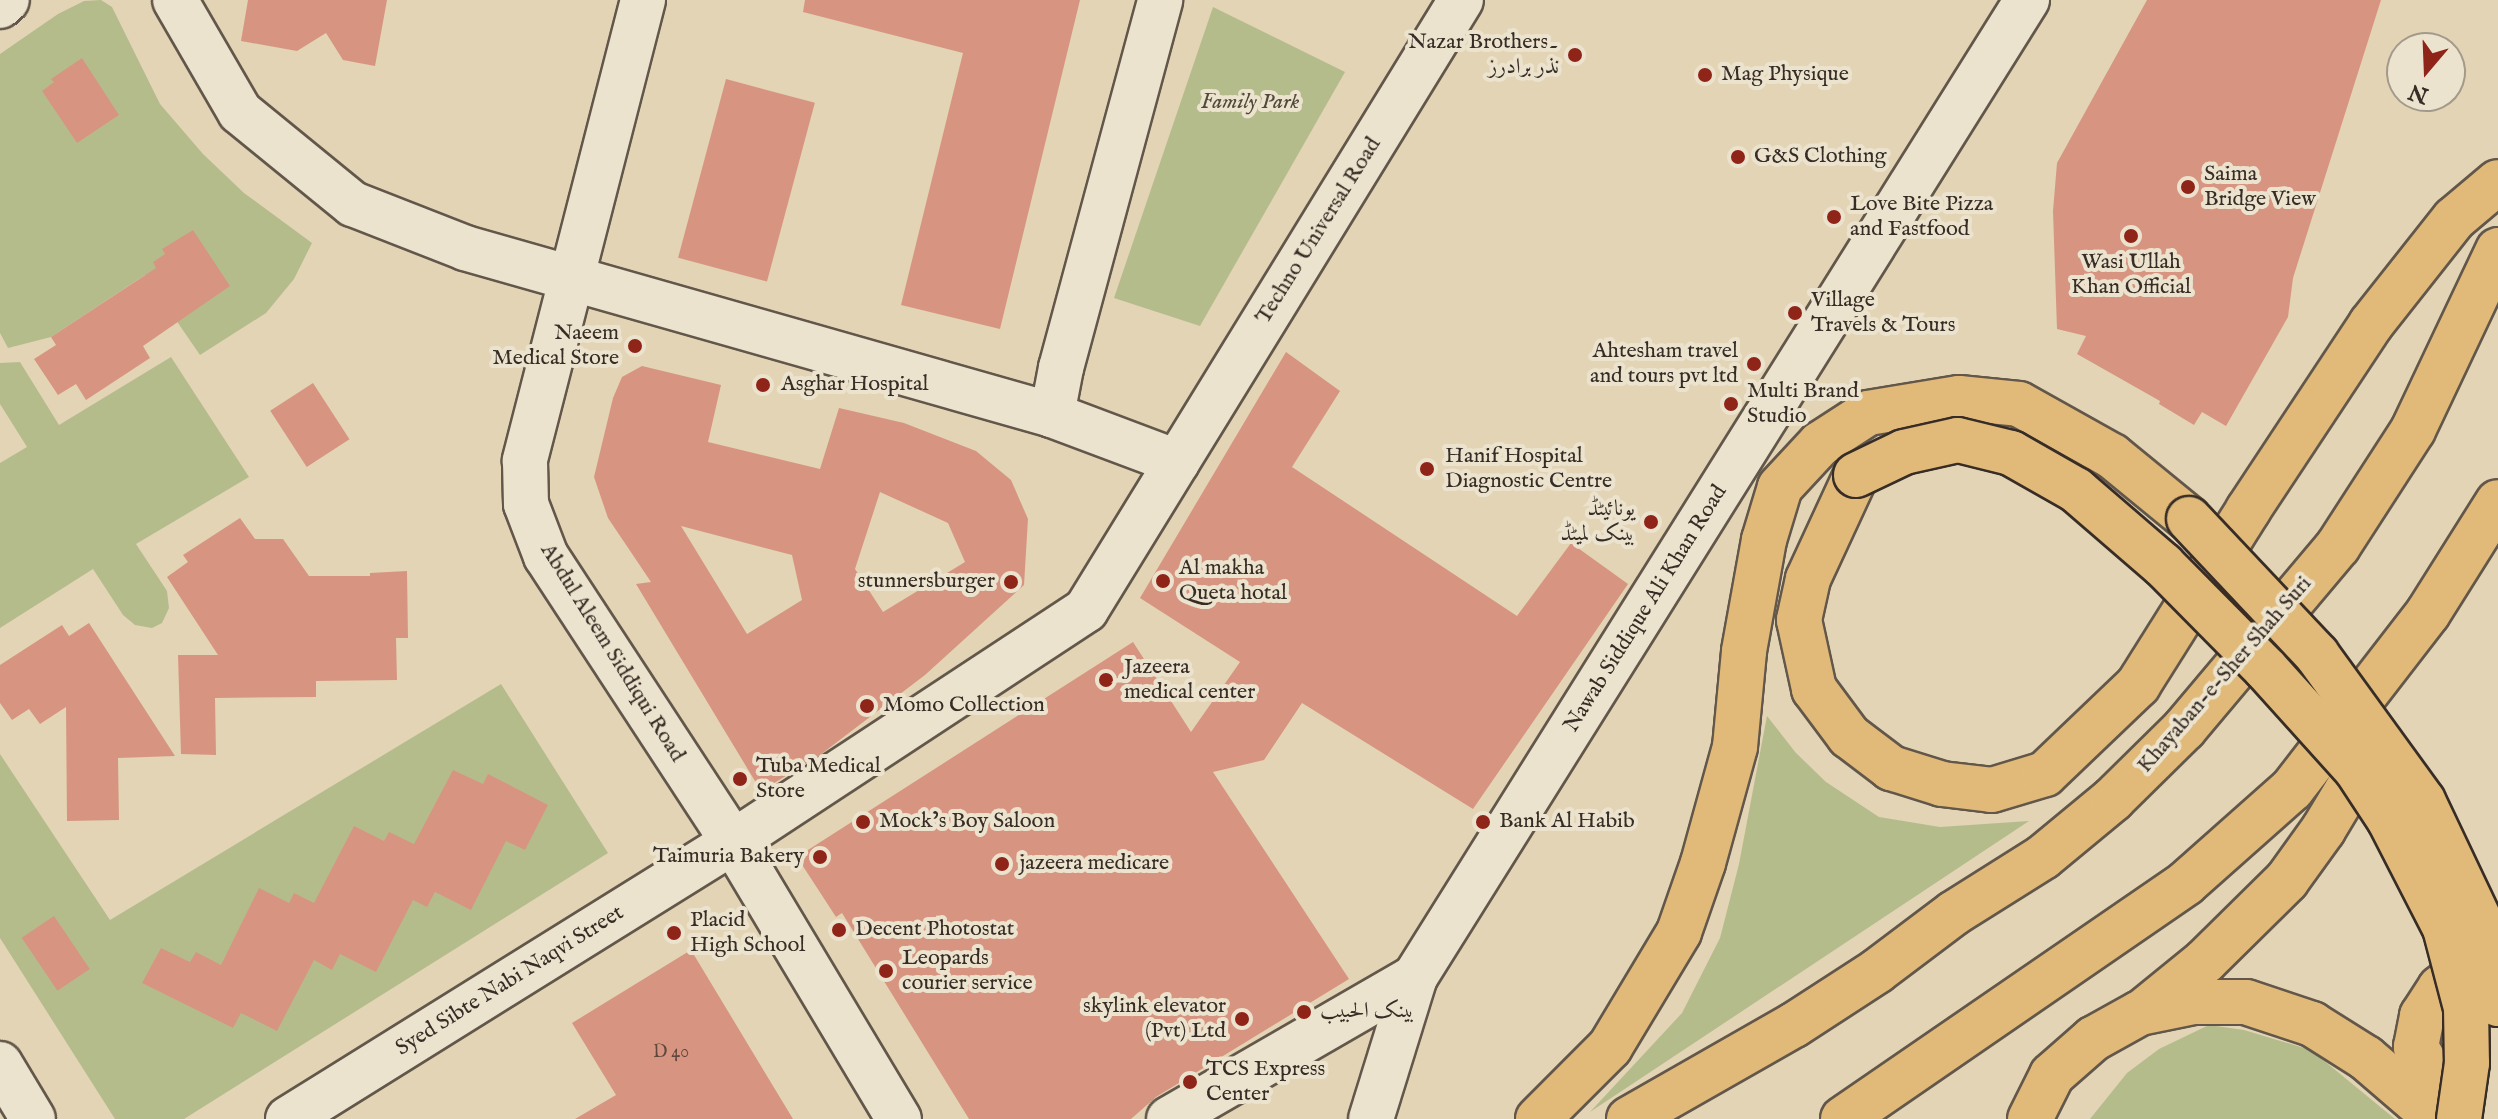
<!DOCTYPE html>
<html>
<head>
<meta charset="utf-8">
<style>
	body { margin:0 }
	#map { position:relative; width:2498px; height:1119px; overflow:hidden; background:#e2d4b4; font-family:"IM FELL English",Amiri,serif }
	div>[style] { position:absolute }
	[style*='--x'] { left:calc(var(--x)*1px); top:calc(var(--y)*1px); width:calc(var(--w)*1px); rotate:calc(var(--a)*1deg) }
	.green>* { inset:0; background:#b5bc8c }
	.building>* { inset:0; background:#d79581; transform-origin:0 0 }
	.roads { filter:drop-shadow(2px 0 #62574a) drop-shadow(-2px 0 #62574a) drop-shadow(0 2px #62574a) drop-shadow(0 -2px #62574a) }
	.minor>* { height:44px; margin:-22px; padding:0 22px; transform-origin:22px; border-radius:22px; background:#ece3ce }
	.primary>* { height:44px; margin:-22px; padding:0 22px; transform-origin:22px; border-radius:22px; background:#e1ba7a }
	.bridges { filter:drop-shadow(2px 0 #382d26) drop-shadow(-2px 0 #382d26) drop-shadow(0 2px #382d26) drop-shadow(0 -2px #382d26) }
	.primary-bridge>* { height:44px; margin:-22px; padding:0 22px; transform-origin:22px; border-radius:22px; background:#e1ba7a }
	.dots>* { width:22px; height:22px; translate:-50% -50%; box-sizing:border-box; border:4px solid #ece3ce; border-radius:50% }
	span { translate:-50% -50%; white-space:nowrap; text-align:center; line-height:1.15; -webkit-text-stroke:8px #ece3ce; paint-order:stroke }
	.number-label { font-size:18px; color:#60473d }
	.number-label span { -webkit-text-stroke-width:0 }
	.poi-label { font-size:22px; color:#382d26 }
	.right { translate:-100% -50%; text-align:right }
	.left { translate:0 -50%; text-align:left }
	.park-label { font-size:22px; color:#514a3a; font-style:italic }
	.street-label { font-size:22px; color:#382d26 }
	.north { position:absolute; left:2386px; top:32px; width:80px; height:80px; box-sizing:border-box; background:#ece3ce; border:2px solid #a49a8b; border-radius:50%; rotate:199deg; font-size:22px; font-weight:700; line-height:32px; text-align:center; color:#382d26 }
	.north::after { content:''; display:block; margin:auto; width:28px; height:36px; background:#8f2418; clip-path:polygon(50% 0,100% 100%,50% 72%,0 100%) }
</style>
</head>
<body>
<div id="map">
	<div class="green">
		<i style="clip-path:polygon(101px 0,112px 7px,160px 104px,203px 154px,244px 193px,312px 243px,294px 279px,266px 313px,200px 355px,145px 275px,51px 337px,8px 348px,0 333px,0 54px,58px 14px,84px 1px)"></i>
		<i style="clip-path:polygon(1213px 7px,1345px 72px,1200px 326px,1114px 298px)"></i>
		<i style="clip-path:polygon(171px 357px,249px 477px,136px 544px,167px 591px,169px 608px,162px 623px,152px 628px,135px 625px,123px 615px,93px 569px,0 628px,0 463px,27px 447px,0 404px,0 363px,20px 362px,59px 425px)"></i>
		<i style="clip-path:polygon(501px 684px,608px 853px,184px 1119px,115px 1119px,0 938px,0 754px,110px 920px)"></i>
		<i style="clip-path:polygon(1767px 716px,1796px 753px,1826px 782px,1879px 817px,1940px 827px,2029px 821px,1590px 1112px,1682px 1013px,1720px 938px,1739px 864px)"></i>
		<i style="clip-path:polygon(2209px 1025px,2244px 1030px,2311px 1050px,2395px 1119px,2090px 1119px,2127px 1073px,2159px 1049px)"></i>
	</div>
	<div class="building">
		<i style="clip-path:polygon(248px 0,387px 0,375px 66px,343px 60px,326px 33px,297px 51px,241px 41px)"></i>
		<i style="clip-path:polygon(805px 0,1080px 0,1000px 329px,901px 305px,963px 53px,803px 12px)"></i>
		<i style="clip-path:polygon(2147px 0,2381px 0,2293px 278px,2288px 317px,2226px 426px,2202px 412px,2194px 425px,2159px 404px,2160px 401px,2077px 354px,2086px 336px,2057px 329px,2053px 211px,2057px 163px)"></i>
		<i style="clip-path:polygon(82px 58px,119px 115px,77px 143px,42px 91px,54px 82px,51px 79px)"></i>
		<i style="left:726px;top:79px;width:92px;height:185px;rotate:15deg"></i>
		<i style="clip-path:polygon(193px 230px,230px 286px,143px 346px,150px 358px,86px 400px,76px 384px,58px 395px,34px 359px,56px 345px,51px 337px,156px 268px,153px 262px,165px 254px,162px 249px)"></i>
		<i style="clip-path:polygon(1286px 352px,1340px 391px,1292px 467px,1517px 616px,1571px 543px,1628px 584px,1473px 809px,1302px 703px,1264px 760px,1213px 772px,1349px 979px,1156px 1097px,1131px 1119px,969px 1119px,842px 913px,836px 917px,797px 857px,1133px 642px,1191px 732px,1240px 662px,1140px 598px)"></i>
		<i style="clip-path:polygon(evenodd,642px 366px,721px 385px,708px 442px,820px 469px,839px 408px,904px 423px,976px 451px,1011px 480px,1028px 519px,1024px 585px,925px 675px,820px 755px,761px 791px,636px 584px,651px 582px,608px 518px,594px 477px,613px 398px,622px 377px,642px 366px,880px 492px,948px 523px,965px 562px,883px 612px,855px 569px,880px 492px,642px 366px,681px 526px,792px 555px,802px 600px,747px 634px,681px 526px)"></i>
		<i style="left:313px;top:383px;width:67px;height:51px;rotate:57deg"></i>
		<i style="clip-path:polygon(240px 518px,255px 539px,283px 539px,309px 576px,370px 576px,370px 573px,407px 571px,408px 638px,396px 638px,397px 680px,316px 681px,316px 697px,215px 698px,216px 755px,181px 754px,178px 655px,218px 655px,167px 577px,188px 562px,183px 555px)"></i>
		<i style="clip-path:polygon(89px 623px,175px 756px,118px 758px,119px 820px,67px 821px,66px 707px,40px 724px,29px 709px,12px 720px,0 703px,0 665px,62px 625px,69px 636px)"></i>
		<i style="clip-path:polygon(453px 770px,483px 784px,488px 774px,548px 805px,525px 850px,506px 841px,471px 910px,435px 892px,427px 907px,413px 900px,376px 972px,340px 954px,332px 970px,314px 960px,277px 1031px,241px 1013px,233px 1028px,142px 983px,161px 948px,190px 962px,196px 952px,221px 965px,259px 888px,289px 903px,294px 893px,314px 903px,354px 826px,384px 841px,389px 832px,414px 844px)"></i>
		<i style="left:54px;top:916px;width:64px;height:39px;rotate:56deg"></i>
		<i style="clip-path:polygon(691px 950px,793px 1119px,575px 1119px,616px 1095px,572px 1023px)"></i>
	</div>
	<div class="roads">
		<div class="minor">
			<i style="--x:175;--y:0;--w:129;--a:59.9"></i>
			<i style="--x:240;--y:112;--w:146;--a:39.2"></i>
			<i style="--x:353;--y:204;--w:120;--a:21.4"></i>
			<i style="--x:465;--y:248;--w:610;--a:15.88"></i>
			<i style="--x:1052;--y:415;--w:48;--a:-79.2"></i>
			<i style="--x:1061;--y:368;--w:381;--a:-74.9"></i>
			<i style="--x:643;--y:0;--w:476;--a:104.4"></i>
			<i style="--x:525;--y:461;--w:43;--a:88.7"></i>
			<i style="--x:526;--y:504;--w:56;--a:69"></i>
			<i style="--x:546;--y:556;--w:342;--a:56.8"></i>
			<i style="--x:733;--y:842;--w:323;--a:59.1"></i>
			<i style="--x:0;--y:6;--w:9;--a:-41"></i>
			<i style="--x:1177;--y:462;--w:542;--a:-58.42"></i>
			<i style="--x:0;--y:1064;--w:64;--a:59"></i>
			<i style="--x:288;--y:1119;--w:524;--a:-31.9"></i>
			<i style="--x:733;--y:842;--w:422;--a:-33.3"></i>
			<i style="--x:1086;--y:610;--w:174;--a:-58.4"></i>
			<i style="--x:1177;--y:462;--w:134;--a:-159.4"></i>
			<i style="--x:1169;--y:1119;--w:284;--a:-30"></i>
			<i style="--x:1415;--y:977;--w:1153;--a:-57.94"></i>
			<i style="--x:1371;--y:1119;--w:149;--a:-72.8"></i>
		</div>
		<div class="primary">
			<i style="--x:1856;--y:475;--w:115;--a:114.8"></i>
			<i style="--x:1808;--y:579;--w:42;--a:102.4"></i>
			<i style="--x:1799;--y:620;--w:71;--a:77.7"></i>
			<i style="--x:1814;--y:689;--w:59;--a:53.3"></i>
			<i style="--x:1849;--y:736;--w:53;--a:37.3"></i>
			<i style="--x:1891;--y:768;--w:53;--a:17.4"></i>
			<i style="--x:1942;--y:784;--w:50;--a:6.8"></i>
			<i style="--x:1992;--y:790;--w:55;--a:-16.8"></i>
			<i style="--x:2045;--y:774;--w:129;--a:-43.7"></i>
			<i style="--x:2138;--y:685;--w:207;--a:-57.8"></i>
			<i style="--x:2248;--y:510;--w:223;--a:-56.5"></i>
			<i style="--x:2371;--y:324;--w:134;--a:-51.7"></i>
			<i style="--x:2454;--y:219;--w:57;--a:-40.1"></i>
			<i style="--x:2146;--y:1009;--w:76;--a:-39.1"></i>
			<i style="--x:2205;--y:961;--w:115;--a:-44.6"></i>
			<i style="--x:2287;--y:880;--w:62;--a:-54.2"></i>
			<i style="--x:2323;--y:830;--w:82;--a:-59"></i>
			<i style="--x:2365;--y:760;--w:21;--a:-76"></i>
			<i style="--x:1538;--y:1119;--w:102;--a:-45"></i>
			<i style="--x:1610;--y:1047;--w:134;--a:-59"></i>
			<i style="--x:1679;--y:932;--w:73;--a:-70.8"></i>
			<i style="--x:1703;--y:863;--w:120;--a:-74.6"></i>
			<i style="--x:1735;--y:747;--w:96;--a:-84.6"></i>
			<i style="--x:1744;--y:651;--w:113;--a:-79.8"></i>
			<i style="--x:1764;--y:540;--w:55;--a:-73.2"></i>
			<i style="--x:1780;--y:487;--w:59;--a:-47.1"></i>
			<i style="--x:1820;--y:444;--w:57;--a:-32.9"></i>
			<i style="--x:1868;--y:413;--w:92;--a:-9.4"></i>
			<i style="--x:1959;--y:398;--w:60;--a:5.7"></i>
			<i style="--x:2019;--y:404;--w:107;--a:29.2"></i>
			<i style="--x:2112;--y:456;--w:99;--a:39.3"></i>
			<i style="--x:1629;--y:1119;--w:190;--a:-29.7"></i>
			<i style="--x:1794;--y:1025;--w:99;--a:-33"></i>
			<i style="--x:1877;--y:971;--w:96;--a:-37"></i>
			<i style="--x:1954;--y:913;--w:105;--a:-32.2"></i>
			<i style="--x:2043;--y:857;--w:91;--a:-39.6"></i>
			<i style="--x:2113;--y:799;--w:100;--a:-44.6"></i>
			<i style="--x:2184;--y:729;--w:239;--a:-49.9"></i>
			<i style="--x:2338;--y:546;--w:138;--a:-57.1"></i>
			<i style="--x:2413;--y:430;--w:199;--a:-64.7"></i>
			<i style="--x:1843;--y:1119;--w:416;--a:-34.5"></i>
			<i style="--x:2186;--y:883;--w:142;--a:-41.6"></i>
			<i style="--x:2292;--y:789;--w:222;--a:-52.3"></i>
			<i style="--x:2428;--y:613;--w:131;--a:-57.8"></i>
			<i style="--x:2030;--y:1119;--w:49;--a:-63.4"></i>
			<i style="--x:2052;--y:1075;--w:55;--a:-41.3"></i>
			<i style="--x:2093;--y:1039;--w:54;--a:-29"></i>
			<i style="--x:2140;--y:1013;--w:55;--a:-11.5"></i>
			<i style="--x:2194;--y:1002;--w:52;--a:0"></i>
			<i style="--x:2246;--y:1002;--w:70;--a:18.4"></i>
			<i style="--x:2312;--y:1024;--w:64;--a:32.2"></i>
			<i style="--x:2366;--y:1058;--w:94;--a:40.7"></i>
			<i style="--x:2457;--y:1119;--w:83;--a:-119.7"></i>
			<i style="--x:2416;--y:1047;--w:32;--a:-79"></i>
			<i style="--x:2422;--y:1016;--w:33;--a:-57"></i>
			<i style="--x:2440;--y:988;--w:43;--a:-37.4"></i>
			<i style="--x:2474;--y:962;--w:15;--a:-16"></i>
		</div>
	</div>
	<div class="bridges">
		<div class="primary-bridge">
			<i style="--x:1856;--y:475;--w:53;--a:-25.6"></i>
			<i style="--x:1904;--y:452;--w:55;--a:-12.5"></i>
			<i style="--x:1958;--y:440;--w:55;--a:13.8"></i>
			<i style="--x:2011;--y:453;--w:75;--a:29.6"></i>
			<i style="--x:2076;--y:490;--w:115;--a:40.8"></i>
			<i style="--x:2163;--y:565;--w:145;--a:45.3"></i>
			<i style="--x:2265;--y:668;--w:136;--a:48"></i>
			<i style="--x:2356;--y:769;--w:60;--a:56.6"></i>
			<i style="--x:2389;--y:819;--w:123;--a:62.8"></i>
			<i style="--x:2445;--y:928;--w:83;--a:75.3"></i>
			<i style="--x:2466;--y:1008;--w:55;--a:89"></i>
			<i style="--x:2467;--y:1063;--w:57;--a:98.1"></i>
			<i style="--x:2189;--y:519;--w:187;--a:46.7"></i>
			<i style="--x:2317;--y:655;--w:180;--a:54"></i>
			<i style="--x:2423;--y:801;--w:149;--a:64.6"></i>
			<i style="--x:2487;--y:936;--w:69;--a:80.8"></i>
		</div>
	</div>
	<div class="dots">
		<i style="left:1575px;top:55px;background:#8f2418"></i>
		<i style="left:1705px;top:75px;background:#8f2418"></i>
		<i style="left:1738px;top:157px;background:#8f2418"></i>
		<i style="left:2188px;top:187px;background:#8f2418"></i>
		<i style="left:1834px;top:217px;background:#8f2418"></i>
		<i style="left:2131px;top:236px;background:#8f2418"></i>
		<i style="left:1795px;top:313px;background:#8f2418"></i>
		<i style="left:635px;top:346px;background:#8f2418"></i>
		<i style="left:1754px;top:364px;background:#8f2418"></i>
		<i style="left:763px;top:385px;background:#8f2418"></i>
		<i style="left:1731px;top:404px;background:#8f2418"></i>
		<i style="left:1427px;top:469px;background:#8f2418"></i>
		<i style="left:1651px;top:522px;background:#8f2418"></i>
		<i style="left:1163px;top:581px;background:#8f2418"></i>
		<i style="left:1011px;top:582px;background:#8f2418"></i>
		<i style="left:1106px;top:680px;background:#8f2418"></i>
		<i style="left:867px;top:706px;background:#8f2418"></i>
		<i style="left:740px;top:779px;background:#8f2418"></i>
		<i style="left:863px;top:822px;background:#8f2418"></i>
		<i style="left:1483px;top:822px;background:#8f2418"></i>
		<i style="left:820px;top:857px;background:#8f2418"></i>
		<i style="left:1002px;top:864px;background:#8f2418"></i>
		<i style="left:839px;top:930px;background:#8f2418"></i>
		<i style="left:674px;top:933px;background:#8f2418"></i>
		<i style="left:886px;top:971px;background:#8f2418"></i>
		<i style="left:1304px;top:1012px;background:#8f2418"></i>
		<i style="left:1242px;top:1019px;background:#8f2418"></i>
		<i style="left:1190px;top:1082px;background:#8f2418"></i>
	</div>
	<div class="number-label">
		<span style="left:671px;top:1053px">D 40</span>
	</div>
	<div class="poi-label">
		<span class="right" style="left:1559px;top:55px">Nazar Brothers۔<br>نذر برادرز</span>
		<span class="left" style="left:1721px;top:75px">Mag Physique</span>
		<span class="left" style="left:1754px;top:157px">G&amp;S Clothing</span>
		<span class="left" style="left:2204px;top:187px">Saima<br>Bridge View</span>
		<span class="left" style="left:1850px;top:217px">Love Bite Pizza<br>and Fastfood</span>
		<span style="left:2131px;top:275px">Wasi Ullah<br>Khan Official</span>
		<span class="left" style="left:1811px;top:313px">Village<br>Travels &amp; Tours</span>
		<span class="right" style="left:619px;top:346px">Naeem<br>Medical Store</span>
		<span class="right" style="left:1738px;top:364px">Ahtesham travel<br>and tours pvt ltd</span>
		<span class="left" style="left:781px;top:385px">Asghar Hospital</span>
		<span class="left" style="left:1747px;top:404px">Multi Brand<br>Studio</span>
		<span class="left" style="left:1445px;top:469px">Hanif Hospital<br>Diagnostic Centre</span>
		<span class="right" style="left:1635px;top:522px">یونائیٹڈ<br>بینک لمیٹڈ</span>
		<span class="left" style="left:1179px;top:581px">Al makha<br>Queta hotal</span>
		<span class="right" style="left:995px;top:582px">stunnersburger</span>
		<span class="left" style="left:1124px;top:680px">Jazeera<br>medical center</span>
		<span class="left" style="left:883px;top:706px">Momo Collection</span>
		<span class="left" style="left:756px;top:779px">Tuba Medical<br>Store</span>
		<span class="left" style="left:879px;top:822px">Mock’s Boy Saloon</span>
		<span class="left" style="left:1499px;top:822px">Bank Al Habib</span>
		<span class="right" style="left:804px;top:857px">Taimuria Bakery</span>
		<span class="left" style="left:1020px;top:864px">jazeera medicare</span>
		<span class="left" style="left:690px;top:933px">Placid<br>High School</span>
		<span class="left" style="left:855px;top:930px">Decent Photostat</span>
		<span class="left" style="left:902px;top:971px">Leopards<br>courier service</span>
		<span class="right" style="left:1226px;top:1019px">skylink elevator<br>(Pvt) Ltd</span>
		<span class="left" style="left:1320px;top:1012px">بينک الحبيب</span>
		<span class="left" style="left:1206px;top:1082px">TCS Express<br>Center</span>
	</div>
	<div class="park-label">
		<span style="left:1250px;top:103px">Family Park</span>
	</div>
	<div class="street-label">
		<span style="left:1319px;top:231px;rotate:-58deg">Techno Universal Road</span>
		<span style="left:1646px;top:609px;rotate:-58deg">Nawab Siddique Ali Khan Road</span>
		<span style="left:612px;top:653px;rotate:58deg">Abdul Aleem Siddiqui Road</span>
		<span style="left:2225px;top:675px;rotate:-49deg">Khayaban-e-Sher Shah Suri</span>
		<span style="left:510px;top:981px;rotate:-32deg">Syed Sibte Nabi Naqvi Street</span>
	</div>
	<div class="north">N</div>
</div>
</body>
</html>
